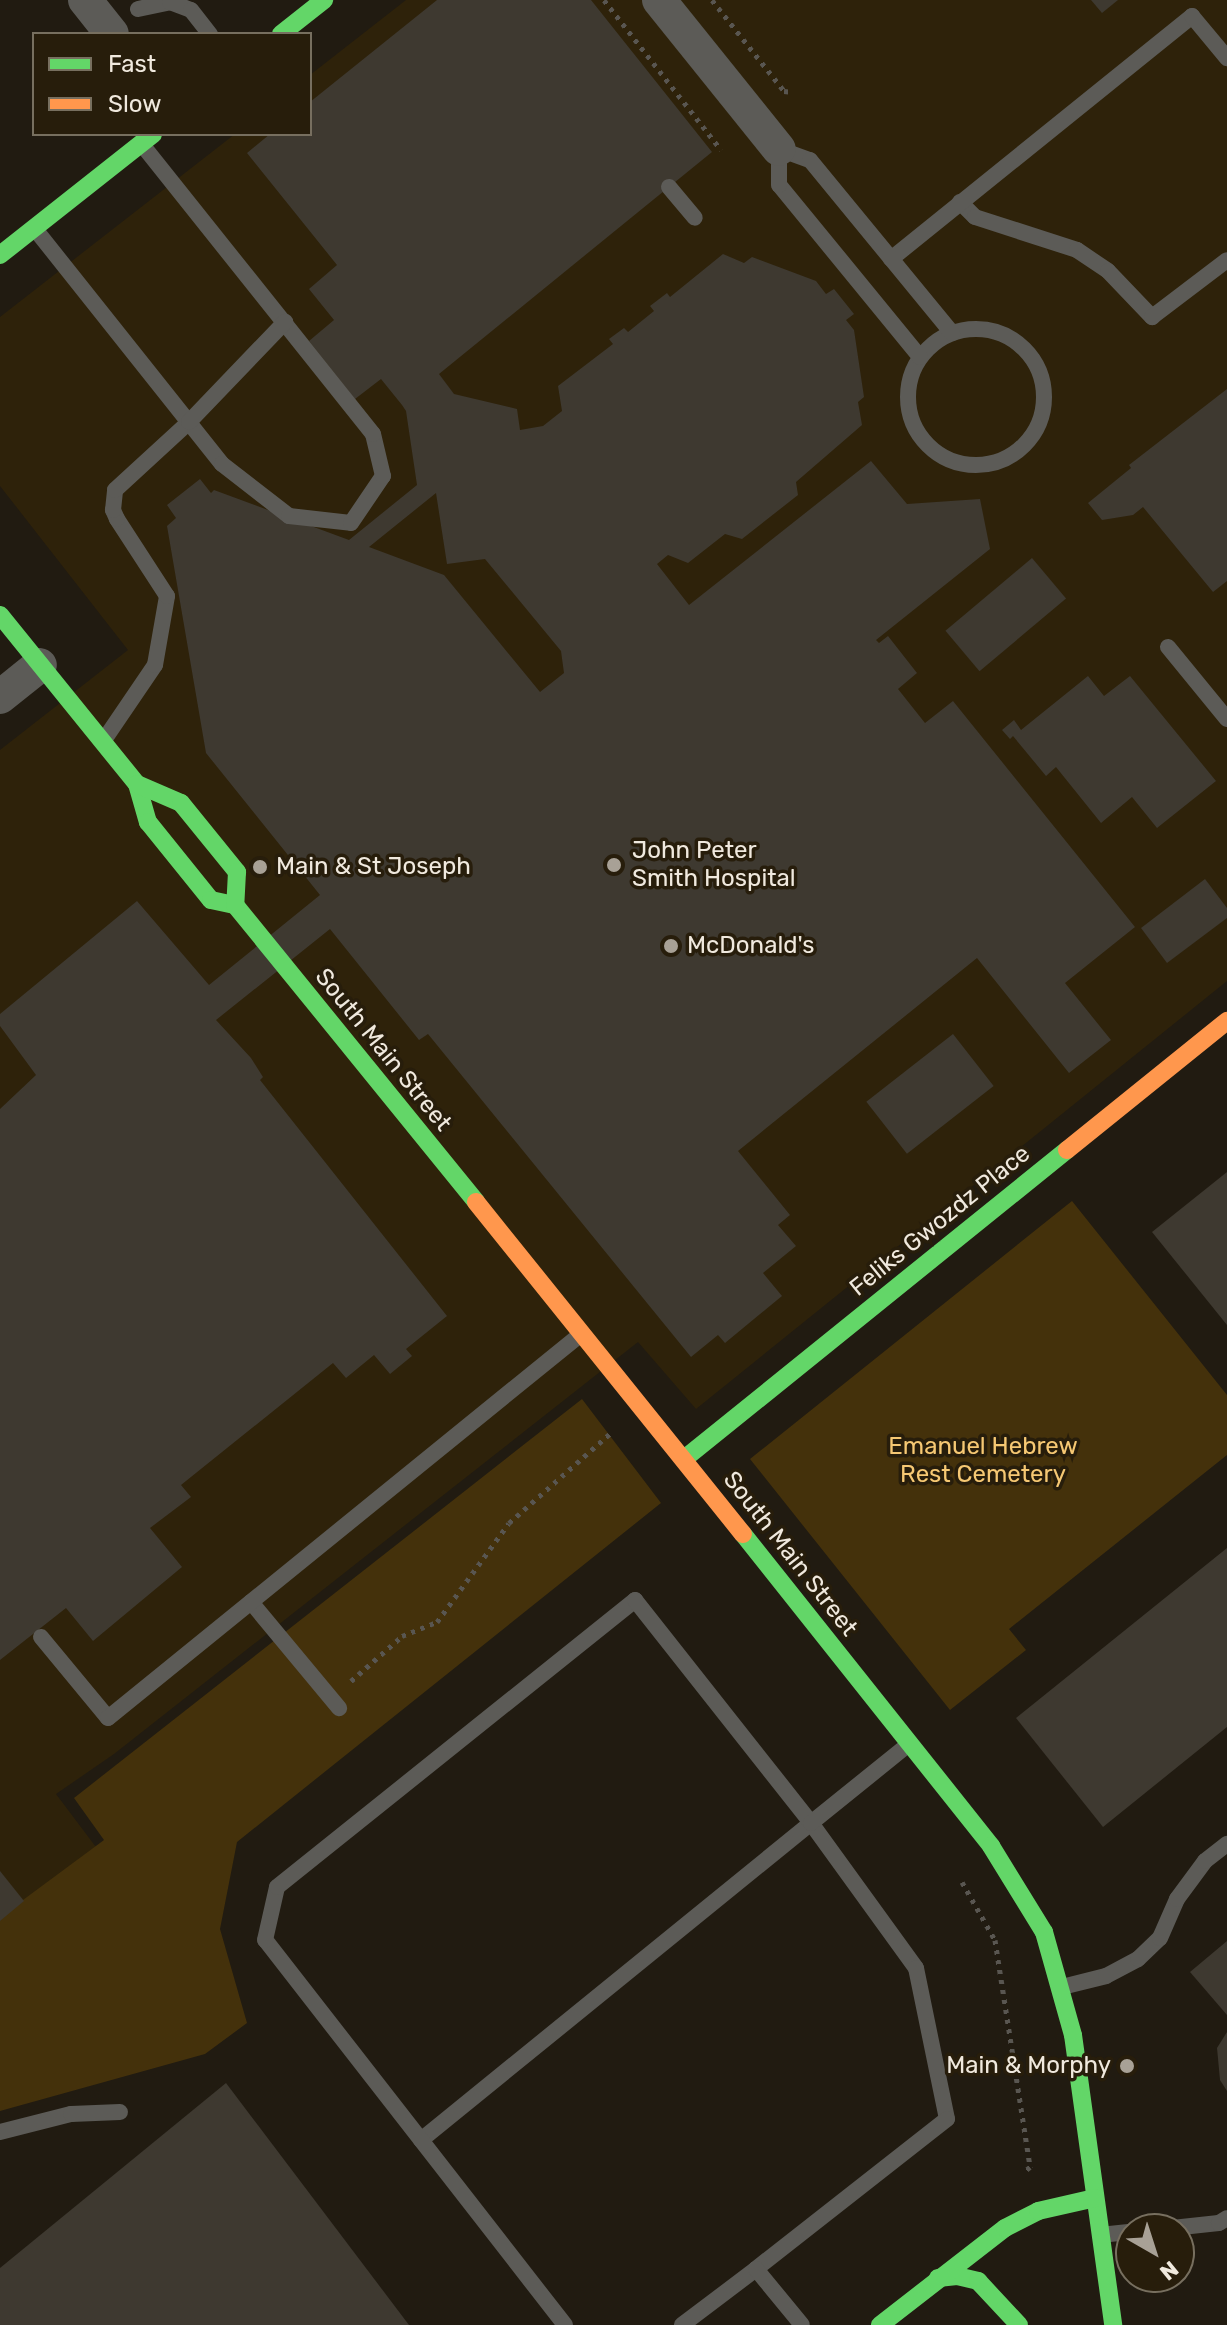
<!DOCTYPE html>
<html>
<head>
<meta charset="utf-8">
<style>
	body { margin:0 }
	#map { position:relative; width:1227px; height:2325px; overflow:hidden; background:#211b11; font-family:Rubik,sans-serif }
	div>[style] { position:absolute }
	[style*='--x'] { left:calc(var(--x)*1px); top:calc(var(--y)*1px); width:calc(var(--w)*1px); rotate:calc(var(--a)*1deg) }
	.built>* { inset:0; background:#2e220a }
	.green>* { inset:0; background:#44310b }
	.building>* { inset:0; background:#3e3930; transform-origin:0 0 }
	.path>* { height:5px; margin-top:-2.5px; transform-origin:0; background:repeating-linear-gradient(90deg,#595651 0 4px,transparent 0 10px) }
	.lane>* { height:16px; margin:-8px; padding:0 8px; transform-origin:8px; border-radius:8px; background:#5c5b57 }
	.lane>.ring { margin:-8px; padding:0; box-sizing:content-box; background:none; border:16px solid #5c5b57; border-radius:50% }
	.street>* { height:34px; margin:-17px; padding:0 17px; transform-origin:17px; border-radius:17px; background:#5c5b57 }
	.fast>* { height:18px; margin:-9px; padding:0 9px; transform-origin:9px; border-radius:9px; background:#63d668 }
	.slow>* { height:18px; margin:-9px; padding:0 9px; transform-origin:9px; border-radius:9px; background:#ff974d }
	.dots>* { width:22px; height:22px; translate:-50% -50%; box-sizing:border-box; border:4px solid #271d0b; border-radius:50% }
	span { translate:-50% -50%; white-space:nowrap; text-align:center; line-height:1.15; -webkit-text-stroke:7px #271d0b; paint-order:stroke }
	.poi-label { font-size:24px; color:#f0e9de }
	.left { translate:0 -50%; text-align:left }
	.right { translate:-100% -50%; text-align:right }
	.street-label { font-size:24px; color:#f0e9de }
	.park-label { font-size:24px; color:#f6c873 }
	.legend { position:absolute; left:32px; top:32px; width:280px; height:104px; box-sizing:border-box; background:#271d0b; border:2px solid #776f5f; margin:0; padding:10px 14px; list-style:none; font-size:24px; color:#f0e9de }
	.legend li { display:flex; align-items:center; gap:16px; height:40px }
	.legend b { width:40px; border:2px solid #776f5f }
	.north { position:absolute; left:1115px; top:2213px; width:80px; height:80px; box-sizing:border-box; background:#271d0b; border:2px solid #776f5f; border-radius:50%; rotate:141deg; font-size:22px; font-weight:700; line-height:32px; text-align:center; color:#f0e9de }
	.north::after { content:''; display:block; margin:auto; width:28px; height:36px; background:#a8a196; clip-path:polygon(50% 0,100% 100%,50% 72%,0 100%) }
</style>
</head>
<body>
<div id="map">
	<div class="built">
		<i style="clip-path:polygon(406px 0,1227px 0,1227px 981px,696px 1409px,638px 1342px,114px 1754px,56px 1794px,105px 1859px,0 1946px,0 750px,128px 650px,0 486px,0 317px,235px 134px,310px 134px,310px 75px)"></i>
	</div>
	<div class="green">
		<i style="clip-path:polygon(1072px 1201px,1227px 1395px,1227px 1455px,1009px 1629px,1026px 1650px,950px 1710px,750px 1459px)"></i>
		<i style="clip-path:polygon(582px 1399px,661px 1503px,237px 1842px,220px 1929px,247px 2023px,205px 2054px,0 2111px,0 1917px,104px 1840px,74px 1798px)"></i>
	</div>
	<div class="building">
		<i style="clip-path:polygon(evenodd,437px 0,591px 0,712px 152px,439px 374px,454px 394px,517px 409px,520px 430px,543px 426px,562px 411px,558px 386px,613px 344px,609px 339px,624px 328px,628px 332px,654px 311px,650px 306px,667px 293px,670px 297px,723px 254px,744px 263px,752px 257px,816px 281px,826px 294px,834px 289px,854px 314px,846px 320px,854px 330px,864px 397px,858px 402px,862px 425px,796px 482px,798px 495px,742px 539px,725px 534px,688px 563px,668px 555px,657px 564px,689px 605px,871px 461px,907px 504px,980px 499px,990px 549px,876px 640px,879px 643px,888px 636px,917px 673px,898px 689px,925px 723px,953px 701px,1135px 927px,1065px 983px,1111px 1040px,1069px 1073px,977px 958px,738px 1151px,790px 1215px,778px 1225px,796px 1246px,763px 1273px,782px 1296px,725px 1343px,718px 1335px,691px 1357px,428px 1034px,419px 1040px,330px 929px,216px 1020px,251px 1058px,263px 1077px,260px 1080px,447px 1316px,406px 1349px,412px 1356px,390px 1374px,374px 1355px,346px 1378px,333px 1363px,181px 1485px,191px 1497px,150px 1528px,182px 1567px,93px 1641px,66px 1608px,0 1660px,0 1109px,36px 1075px,0 1026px,0 1014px,137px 901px,209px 985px,320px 895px,206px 753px,167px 526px,176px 518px,167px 505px,200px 479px,211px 493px,214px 490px,349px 540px,417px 485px,406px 411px,402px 405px,381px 379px,355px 399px,309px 341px,334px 320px,309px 289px,337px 265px,247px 153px,270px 134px,310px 134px,310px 102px,437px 0,436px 493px,447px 564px,485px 559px,561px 651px,564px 673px,540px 692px,444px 575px,369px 547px,436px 493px)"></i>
		<i style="clip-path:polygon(1091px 0,1118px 0,1102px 13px)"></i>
		<i style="clip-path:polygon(1227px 389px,1227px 581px,1213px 592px,1143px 507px,1133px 515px,1102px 520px,1088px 503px,1131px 468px,1129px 465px)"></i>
		<i style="left:1032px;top:558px;width:53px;height:113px;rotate:50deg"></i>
		<i style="clip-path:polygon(1088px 676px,1104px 696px,1130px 676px,1216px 781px,1157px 828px,1132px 797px,1101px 823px,1056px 767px,1046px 776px,1013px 736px,1010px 739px,1002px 730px,1014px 720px,1021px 730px)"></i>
		<i style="clip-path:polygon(1205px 879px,1227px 908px,1227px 918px,1167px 963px,1141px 928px)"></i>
		<i style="left:953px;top:1034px;width:66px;height:110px;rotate:52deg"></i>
		<i style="clip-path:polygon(1227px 1172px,1227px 1325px,1152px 1232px)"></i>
		<i style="clip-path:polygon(1227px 1548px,1227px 1727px,1103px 1827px,1016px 1718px)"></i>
		<i style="clip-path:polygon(0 1871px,24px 1901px,0 1921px)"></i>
		<i style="clip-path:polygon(1227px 1941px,1227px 2015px,1190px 1972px)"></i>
		<i style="clip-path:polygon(1227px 2032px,1227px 2091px,1220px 2080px,1217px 2048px)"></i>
		<i style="clip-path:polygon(226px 2083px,409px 2325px,0 2325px,0 2268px)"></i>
	</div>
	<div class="path">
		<i style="--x:604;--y:0;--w:190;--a:52"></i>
		<i style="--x:712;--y:0;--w:116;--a:51.6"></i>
		<i style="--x:784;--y:91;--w:9;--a:6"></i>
		<i style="--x:351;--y:1681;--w:68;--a:-41.4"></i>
		<i style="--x:402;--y:1636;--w:38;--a:-22"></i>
		<i style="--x:437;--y:1622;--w:122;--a:-54"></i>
		<i style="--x:509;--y:1523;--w:137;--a:-41.5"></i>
		<i style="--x:962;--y:1882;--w:67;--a:60.4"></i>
		<i style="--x:995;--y:1940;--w:230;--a:81.2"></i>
		<i style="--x:1030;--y:2167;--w:5;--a:143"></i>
	</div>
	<div class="lane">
		<i style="--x:138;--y:9;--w:33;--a:-12"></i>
		<i style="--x:170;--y:2;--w:22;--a:21"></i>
		<i style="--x:191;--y:10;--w:31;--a:52"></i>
		<i style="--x:669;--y:187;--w:40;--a:50"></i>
		<i style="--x:960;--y:202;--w:21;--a:45"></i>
		<i style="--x:975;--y:217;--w:107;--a:17.9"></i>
		<i style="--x:1077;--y:250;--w:37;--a:34"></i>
		<i style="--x:1108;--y:271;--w:64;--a:46.3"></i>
		<i style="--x:1152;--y:317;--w:94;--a:-37.2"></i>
		<i style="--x:35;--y:229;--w:300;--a:51.5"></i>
		<i style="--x:222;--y:464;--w:85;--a:37.8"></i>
		<i style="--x:289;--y:516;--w:62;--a:6.4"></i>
		<i style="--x:351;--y:523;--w:57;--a:-55.8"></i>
		<i style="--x:383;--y:476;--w:43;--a:-103.4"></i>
		<i style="--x:373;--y:434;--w:370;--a:-128.6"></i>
		<i style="--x:891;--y:259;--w:387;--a:-38.9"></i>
		<i style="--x:1192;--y:16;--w:55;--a:50.2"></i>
		<i class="ring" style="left:908px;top:329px;width:120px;height:120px"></i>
		<i style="--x:920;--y:357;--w:222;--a:-129.3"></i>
		<i style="--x:779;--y:185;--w:36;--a:-90"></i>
		<i style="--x:779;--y:149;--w:33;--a:20"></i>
		<i style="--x:810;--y:160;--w:224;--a:50.6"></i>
		<i style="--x:1168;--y:647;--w:93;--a:50.7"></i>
		<i style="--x:104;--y:740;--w:91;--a:-55.8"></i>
		<i style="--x:155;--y:665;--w:70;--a:-80.1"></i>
		<i style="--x:167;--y:596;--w:92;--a:-123"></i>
		<i style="--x:117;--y:519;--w:10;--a:-114"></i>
		<i style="--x:113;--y:510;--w:20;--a:-84"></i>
		<i style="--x:115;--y:490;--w:100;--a:-42.6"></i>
		<i style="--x:189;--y:422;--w:139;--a:-46.2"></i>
		<i style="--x:251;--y:1602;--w:138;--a:50.3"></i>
		<i style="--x:41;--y:1637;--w:105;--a:50.4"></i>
		<i style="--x:108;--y:1718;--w:609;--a:-39.07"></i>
		<i style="--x:1062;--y:1987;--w:45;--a:-14"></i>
		<i style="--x:1106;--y:1976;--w:36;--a:-28"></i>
		<i style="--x:1138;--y:1959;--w:30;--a:-44"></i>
		<i style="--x:1160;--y:1938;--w:43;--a:-66.4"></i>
		<i style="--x:1177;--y:1899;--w:47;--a:-53.6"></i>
		<i style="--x:1205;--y:1861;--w:28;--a:-38"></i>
		<i style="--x:0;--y:2132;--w:73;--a:-14.2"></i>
		<i style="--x:71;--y:2114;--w:49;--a:-2.3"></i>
		<i style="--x:421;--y:2140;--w:503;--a:-39.1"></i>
		<i style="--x:811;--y:1823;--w:179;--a:54.1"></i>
		<i style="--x:916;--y:1968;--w:154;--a:78.4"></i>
		<i style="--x:947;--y:2119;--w:243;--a:141.9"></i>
		<i style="--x:1163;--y:2229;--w:56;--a:-6.1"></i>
		<i style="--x:1219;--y:2223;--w:9;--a:-32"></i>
		<i style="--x:1100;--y:2235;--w:31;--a:-6"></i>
		<i style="--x:565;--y:2325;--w:488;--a:-127.9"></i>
		<i style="--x:265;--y:1940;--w:54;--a:-77.2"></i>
		<i style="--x:277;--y:1887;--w:459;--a:-38.7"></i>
		<i style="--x:635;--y:1600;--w:284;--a:51.7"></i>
		<i style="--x:811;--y:1823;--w:126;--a:-38.9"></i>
		<i style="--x:682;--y:2325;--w:93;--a:-37.1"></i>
		<i style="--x:756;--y:2269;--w:72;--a:50.6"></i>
	</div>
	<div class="street">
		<i style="--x:85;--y:0;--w:43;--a:51.5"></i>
		<i style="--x:659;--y:0;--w:191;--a:51.2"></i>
		<i style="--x:0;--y:697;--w:51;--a:-38.7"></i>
	</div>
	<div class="fast">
		<i style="--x:281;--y:34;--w:55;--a:-38.3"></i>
		<i style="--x:0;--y:255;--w:195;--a:-38.3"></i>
		<i style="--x:0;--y:615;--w:218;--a:51"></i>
		<i style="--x:137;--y:784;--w:40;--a:74"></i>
		<i style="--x:148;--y:822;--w:100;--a:51.1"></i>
		<i style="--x:211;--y:900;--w:25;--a:12"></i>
		<i style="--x:235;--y:905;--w:382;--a:50.9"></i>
		<i style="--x:137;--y:784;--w:48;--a:23.4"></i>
		<i style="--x:181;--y:803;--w:89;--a:50.9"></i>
		<i style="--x:237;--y:872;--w:33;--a:93"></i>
		<i style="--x:684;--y:1459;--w:492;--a:-38.9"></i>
		<i style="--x:743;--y:1534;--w:399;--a:51.5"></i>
		<i style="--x:991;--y:1846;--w:101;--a:58.4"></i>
		<i style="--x:1044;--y:1932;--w:107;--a:74.3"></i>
		<i style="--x:1073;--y:2035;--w:293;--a:82.1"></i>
		<i style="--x:938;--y:2278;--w:19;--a:-6"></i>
		<i style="--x:957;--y:2276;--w:22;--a:13"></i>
		<i style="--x:978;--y:2281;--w:60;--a:47"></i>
		<i style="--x:880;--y:2325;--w:158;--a:-37.8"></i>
		<i style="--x:1005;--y:2228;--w:37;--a:-27"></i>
		<i style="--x:1038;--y:2211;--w:58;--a:-12.8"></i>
	</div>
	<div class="slow">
		<i style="--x:1067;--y:1150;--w:206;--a:-38.9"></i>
		<i style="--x:476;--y:1202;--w:426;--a:51.2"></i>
	</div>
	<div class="dots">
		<i style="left:614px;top:865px;background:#a8a196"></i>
		<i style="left:260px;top:867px;background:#a8a196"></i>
		<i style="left:671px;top:946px;background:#a8a196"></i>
		<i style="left:1127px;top:2066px;background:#a8a196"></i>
	</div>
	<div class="poi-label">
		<span class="left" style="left:632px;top:865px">John Peter<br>Smith Hospital</span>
		<span class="left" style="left:276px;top:867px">Main &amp; St Joseph</span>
		<span class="left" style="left:687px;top:946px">McDonald's</span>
		<span class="right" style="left:1111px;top:2066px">Main &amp; Morphy</span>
	</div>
	<div class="street-label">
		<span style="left:383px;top:1050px;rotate:51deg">South Main Street</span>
		<span style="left:940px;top:1221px;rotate:-39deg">Feliks Gwozdz Place</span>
		<span style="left:790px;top:1554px;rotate:52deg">South Main Street</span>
	</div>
	<div class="park-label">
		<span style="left:983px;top:1461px">Emanuel Hebrew<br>Rest Cemetery</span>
	</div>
	<ul class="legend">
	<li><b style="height:10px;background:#63d668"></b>Fast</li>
	<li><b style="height:10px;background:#ff974d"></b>Slow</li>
	</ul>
	<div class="north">N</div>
</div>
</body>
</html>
